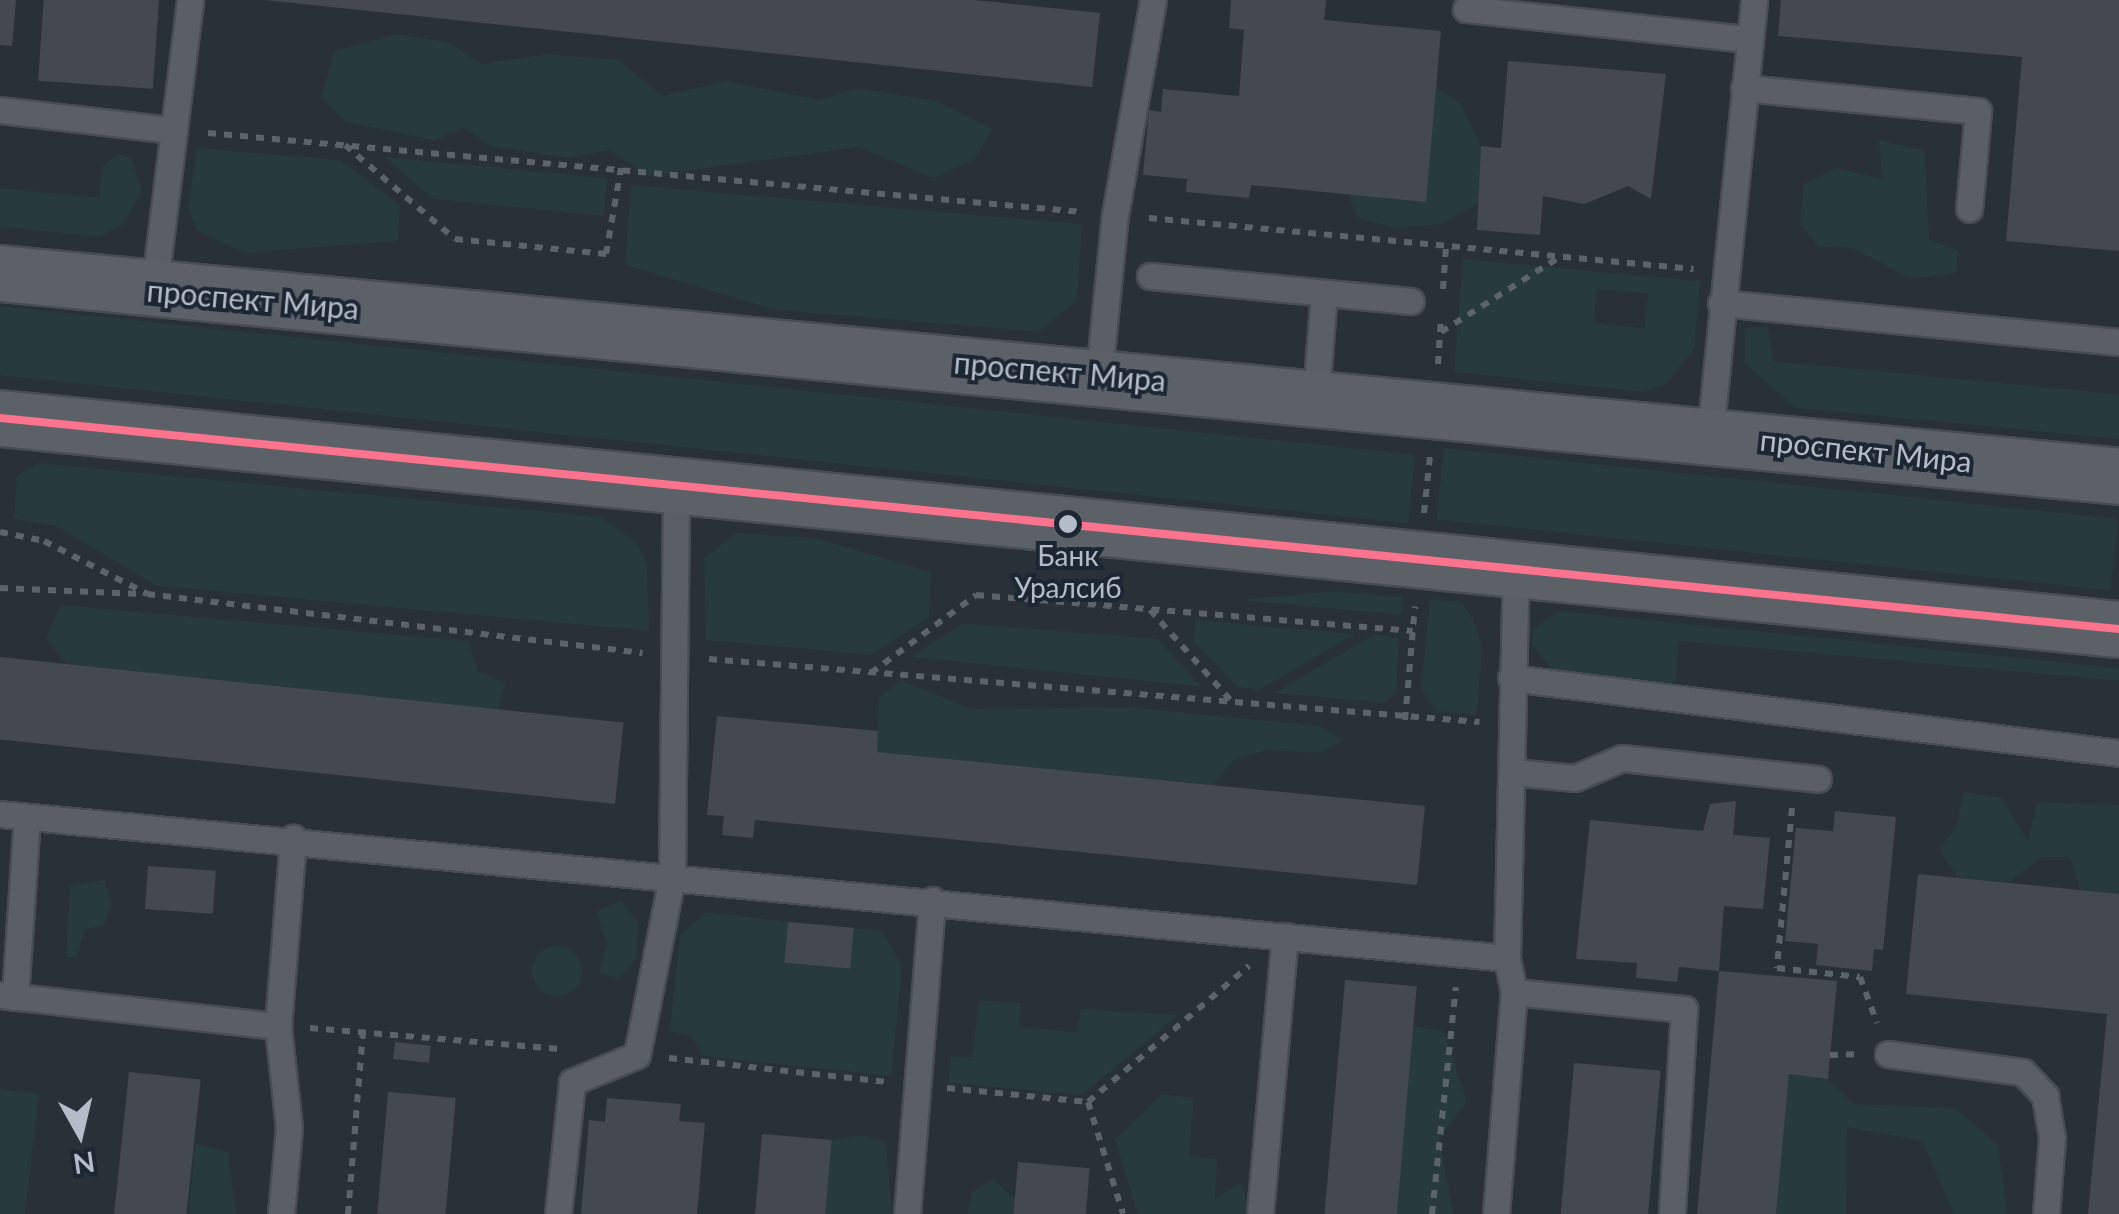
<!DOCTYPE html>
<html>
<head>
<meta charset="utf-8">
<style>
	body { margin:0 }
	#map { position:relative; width:2119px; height:1214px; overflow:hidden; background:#2a3038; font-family:Lato,sans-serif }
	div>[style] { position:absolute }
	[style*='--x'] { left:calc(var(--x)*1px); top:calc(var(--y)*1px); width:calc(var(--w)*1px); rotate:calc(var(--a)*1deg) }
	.green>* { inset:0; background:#273a3e; transform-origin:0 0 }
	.round { border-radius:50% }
	.building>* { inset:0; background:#444950; transform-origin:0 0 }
	.path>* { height:6px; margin-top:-3px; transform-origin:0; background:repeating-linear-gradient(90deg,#5d636a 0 8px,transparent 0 16px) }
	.roads { filter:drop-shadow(2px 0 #484c53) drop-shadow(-2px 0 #484c53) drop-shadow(0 2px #484c53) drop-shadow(0 -2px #484c53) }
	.service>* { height:25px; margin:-12.5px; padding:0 12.5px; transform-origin:12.5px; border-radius:12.5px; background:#5a5e66 }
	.primary>* { height:55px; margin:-27.5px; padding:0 27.5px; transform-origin:27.5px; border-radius:27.5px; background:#5c6168 }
	.bus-1>* { height:8px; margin:-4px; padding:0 4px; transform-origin:4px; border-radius:4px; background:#fc738d }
	.dots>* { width:28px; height:28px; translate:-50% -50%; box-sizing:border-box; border:5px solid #1d2633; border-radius:50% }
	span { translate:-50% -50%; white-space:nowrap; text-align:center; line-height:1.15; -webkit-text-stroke:8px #1d2633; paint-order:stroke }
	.bus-label { font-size:28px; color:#b4bcc9 }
	.street-label { font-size:30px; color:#b4bcc9 }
	.north { position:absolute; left:30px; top:1084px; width:100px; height:100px; -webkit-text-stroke:8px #1d2633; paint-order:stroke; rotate:172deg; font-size:28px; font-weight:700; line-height:40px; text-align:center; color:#b4bcc9 }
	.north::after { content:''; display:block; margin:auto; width:35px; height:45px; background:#b4bcc9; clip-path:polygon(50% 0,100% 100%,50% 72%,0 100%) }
</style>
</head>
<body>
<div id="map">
	<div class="green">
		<i style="clip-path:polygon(397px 34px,448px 42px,482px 64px,547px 54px,619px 60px,662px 96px,727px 81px,819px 100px,858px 88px,936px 101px,992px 129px,974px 160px,933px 178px,859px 147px,649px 176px,609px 150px,569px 158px,491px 146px,464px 128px,434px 140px,346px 122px,321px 97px,335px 51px)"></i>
		<i style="clip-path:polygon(1436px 88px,1460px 102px,1481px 146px,1478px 204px,1441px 224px,1396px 228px,1358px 218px,1348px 194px)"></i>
		<i style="clip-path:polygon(1879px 140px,1925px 151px,1929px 240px,1958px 250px,1956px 273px,1911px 279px,1852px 248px,1818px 247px,1800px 224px,1804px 184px,1836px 168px,1882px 179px)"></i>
		<i style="clip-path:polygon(197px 148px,340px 160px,400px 205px,398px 241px,245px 253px,197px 231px,188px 208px)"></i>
		<i style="clip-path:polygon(118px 154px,131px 158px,142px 191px,122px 225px,100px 237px,0 227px,0 188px,99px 198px,103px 166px)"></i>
		<i style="clip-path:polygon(385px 157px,607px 178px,604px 216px,433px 199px)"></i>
		<i style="clip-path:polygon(631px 185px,1082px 224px,1077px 300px,1039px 332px,776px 310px,625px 265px)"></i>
		<i style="clip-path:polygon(evenodd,1463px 259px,1700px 281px,1694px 349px,1665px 385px,1643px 392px,1454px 372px,1463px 259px,1597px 289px,1648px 294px,1644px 328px,1594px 323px,1597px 289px)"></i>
		<i style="left:0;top:306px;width:1423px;height:69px;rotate:6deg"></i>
		<i style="clip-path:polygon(1768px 326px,1773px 361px,2119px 394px,2119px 439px,1795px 408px,1745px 363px,1745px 329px)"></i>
		<i style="left:1444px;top:448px;width:678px;height:72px;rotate:6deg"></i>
		<i style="clip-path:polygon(38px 463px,601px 517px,636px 542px,647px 563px,649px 631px,157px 586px,56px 526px,14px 519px,17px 476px)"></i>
		<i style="clip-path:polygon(737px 533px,815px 538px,931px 572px,929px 617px,871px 655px,706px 640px,704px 558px)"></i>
		<i style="clip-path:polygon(1333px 591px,1403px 597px,1401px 615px,1238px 600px)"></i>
		<i style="clip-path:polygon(1430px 599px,1461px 602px,1473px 619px,1482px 648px,1477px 715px,1437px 711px,1421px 689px)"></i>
		<i style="clip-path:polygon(61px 605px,468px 641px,478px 671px,505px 683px,498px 711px,66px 664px,46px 638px)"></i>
		<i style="clip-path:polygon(1559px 611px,2119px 668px,2119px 681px,1679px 641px,1675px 684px,1554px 672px,1532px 644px,1533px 629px)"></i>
		<i style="clip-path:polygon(1195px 620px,1355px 634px,1259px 690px,1238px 687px,1194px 642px)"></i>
		<i style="clip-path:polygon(963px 623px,1158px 639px,1202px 687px,911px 657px)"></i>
		<i style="clip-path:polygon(1375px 634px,1399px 638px,1396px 692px,1385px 703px,1274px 693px)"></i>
		<i style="clip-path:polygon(900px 680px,971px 709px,1128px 707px,1320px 726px,1343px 741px,1318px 753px,1267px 750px,1234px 760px,1212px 785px,877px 752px,879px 697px)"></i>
		<i style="clip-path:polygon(1964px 792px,2001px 798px,2028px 841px,2037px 802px,2119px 805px,2119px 894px,2081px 890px,2070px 857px,2042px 857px,2008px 883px,1958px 878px,1939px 849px,1957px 826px)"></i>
		<i style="clip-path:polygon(104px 880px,112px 904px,103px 926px,85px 929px,77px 958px,66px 957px,70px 886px)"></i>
		<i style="clip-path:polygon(621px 901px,638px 922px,637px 957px,619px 979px,599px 973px,607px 944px,596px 912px)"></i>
		<i style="clip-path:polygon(706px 912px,788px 922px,786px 963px,850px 968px,854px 928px,882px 931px,902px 966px,891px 1076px,703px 1056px,690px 1035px,670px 1032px,680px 936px)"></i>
		<i class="round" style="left:532px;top:946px;width:50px;height:50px"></i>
		<i style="clip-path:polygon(979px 1000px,1021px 1003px,1019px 1027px,1077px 1032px,1081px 1009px,1178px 1015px,1082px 1095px,948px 1083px,951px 1056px,972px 1057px)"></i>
		<i style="clip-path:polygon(1413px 1026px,1444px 1031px,1467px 1102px,1439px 1138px,1453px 1214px,1396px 1214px)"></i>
		<i style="clip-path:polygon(1789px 1074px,1828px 1079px,1854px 1104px,1954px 1108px,1998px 1144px,2007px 1214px,1954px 1214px,1922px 1141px,1847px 1127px,1846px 1214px,1776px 1214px)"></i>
		<i style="clip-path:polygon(0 1089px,39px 1094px,25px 1214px,0 1214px)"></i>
		<i style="clip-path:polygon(1162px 1094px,1194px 1098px,1189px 1156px,1217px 1159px,1215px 1199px,1241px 1182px,1250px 1214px,1138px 1214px,1115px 1140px)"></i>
		<i style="clip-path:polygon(861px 1135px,886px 1142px,892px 1214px,825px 1214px,832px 1140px)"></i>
		<i style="clip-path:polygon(195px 1143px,228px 1152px,236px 1214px,189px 1214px)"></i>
		<i style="clip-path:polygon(993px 1179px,1015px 1199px,1014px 1214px,967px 1214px,972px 1192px)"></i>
	</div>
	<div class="building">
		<i style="clip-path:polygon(0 0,16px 0,12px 46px,0 45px)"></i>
		<i style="left:159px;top:0;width:89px;height:115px;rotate:94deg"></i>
		<i style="clip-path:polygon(265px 0,975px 0,1100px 13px,1092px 87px)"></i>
		<i style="clip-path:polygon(1231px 0,1326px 0,1324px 20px,1441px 31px,1426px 202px,1251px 185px,1249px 198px,1186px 192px,1187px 179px,1143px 175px,1149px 110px,1161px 112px,1163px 89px,1239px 96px,1244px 30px,1229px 28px)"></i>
		<i style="clip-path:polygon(1781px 0,2119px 0,2119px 251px,2006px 241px,2022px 57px,1778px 36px)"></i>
		<i style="clip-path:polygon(1508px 61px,1666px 74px,1651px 199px,1628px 186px,1584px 204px,1543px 196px,1540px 235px,1477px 230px,1481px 146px,1501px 148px)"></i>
		<i style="left:0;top:657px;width:627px;height:82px;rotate:6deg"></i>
		<i style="clip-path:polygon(717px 716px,878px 731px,877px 752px,1425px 806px,1417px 885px,755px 820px,753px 838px,722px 835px,724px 816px,707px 815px)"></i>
		<i style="clip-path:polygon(1736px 801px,1733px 835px,1770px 838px,1763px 909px,1724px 906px,1719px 971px,1837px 981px,1828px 1079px,1789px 1074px,1776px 1214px,1697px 1214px,1719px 971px,1679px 967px,1677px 982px,1636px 978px,1637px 963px,1576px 959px,1590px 820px,1703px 831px,1710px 804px)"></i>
		<i style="clip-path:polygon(1835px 811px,1896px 817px,1883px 950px,1874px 949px,1872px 971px,1816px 965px,1818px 944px,1785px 941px,1796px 828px,1833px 831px)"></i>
		<i style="left:148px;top:866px;width:68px;height:43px;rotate:4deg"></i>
		<i style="clip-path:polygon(1918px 874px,2119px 894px,2119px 1214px,2088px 1214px,2107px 1014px,1906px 994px)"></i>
		<i style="left:788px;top:922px;width:66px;height:41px;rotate:5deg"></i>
		<i style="left:1345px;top:980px;width:72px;height:235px;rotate:5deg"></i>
		<i style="left:395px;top:1042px;width:36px;height:17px;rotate:6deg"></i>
		<i style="left:1574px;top:1063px;width:87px;height:152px;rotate:5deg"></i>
		<i style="left:129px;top:1072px;width:72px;height:143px;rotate:6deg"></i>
		<i style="left:388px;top:1092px;width:68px;height:122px;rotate:5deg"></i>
		<i style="clip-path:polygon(607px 1098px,681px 1104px,679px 1121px,705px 1123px,697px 1214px,581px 1214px,589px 1120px,605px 1122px)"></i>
		<i style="left:762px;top:1134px;width:70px;height:80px;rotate:5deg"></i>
		<i style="left:1018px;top:1162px;width:72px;height:52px;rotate:5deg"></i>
	</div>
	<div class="path">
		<i style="--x:208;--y:133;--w:878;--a:5.16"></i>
		<i style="--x:345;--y:145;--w:145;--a:40.5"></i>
		<i style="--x:455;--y:239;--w:152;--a:5.7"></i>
		<i style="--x:606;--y:254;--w:87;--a:-80.1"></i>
		<i style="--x:1149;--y:218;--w:547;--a:5.35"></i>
		<i style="--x:1443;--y:289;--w:43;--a:-86"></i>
		<i style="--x:1441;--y:332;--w:142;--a:-32.3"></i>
		<i style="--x:1438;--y:364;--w:47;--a:-86.3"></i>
		<i style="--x:1424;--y:513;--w:57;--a:-84"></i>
		<i style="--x:0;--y:532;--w:45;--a:11.6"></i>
		<i style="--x:44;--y:541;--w:116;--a:27.2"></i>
		<i style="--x:147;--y:594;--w:499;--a:6.8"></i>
		<i style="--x:0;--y:588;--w:141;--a:2.4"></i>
		<i style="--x:1150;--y:610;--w:127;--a:48.2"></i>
		<i style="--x:709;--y:659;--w:773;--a:4.68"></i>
		<i style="--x:871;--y:673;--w:131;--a:-36.6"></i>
		<i style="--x:976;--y:595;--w:438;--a:4.7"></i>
		<i style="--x:1405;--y:720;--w:114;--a:-85"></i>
		<i style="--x:1792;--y:808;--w:161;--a:95.4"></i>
		<i style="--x:1777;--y:968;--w:83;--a:6.2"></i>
		<i style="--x:1860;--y:977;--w:49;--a:69.7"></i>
		<i style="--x:310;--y:1028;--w:253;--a:4.8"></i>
		<i style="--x:1830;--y:1055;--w:24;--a:-2"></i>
		<i style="--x:669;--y:1058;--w:217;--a:6.3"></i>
		<i style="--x:947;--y:1088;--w:142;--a:5.7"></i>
		<i style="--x:1088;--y:1102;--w:211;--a:-40.2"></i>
		<i style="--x:1088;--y:1102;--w:117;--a:72.6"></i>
		<i style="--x:348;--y:1214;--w:183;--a:-85.3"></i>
		<i style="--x:1432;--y:1214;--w:228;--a:-84"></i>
	</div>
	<div class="roads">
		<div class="service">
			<i style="--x:1466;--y:9;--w:285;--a:6.1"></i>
			<i style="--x:1744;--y:88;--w:235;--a:5.6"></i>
			<i style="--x:1978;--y:111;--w:98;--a:95.2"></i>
			<i style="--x:0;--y:110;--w:175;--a:6.6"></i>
			<i style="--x:1150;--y:276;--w:262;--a:5.5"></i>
			<i style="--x:154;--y:290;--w:292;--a:-82.9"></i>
			<i style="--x:1721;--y:303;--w:400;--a:5.6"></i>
			<i style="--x:1099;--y:374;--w:160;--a:-84.3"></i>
			<i style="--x:1115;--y:215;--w:218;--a:-80"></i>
			<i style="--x:1316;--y:394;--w:101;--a:-85.5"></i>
			<i style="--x:1710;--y:435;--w:437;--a:-84.2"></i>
			<i style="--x:1511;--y:678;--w:613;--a:7.03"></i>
			<i style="--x:1513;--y:772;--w:62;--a:5.5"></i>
			<i style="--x:1575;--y:778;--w:51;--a:-23.1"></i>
			<i style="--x:1622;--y:758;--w:197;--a:6.1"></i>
			<i style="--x:0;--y:814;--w:1514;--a:5.46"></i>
			<i style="--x:1514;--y:992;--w:171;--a:5.7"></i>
			<i style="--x:1684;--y:1009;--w:205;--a:93.4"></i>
			<i style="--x:0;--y:995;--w:280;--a:6.4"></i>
			<i style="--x:15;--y:997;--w:180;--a:-86.2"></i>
			<i style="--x:1888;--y:1054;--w:136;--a:7.6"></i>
			<i style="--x:2023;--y:1072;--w:33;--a:47"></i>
			<i style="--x:2045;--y:1096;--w:43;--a:80.5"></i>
			<i style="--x:2052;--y:1138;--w:76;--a:94.5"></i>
			<i style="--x:281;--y:1214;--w:86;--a:-84.7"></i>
			<i style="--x:289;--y:1128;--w:103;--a:-96.2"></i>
			<i style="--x:278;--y:1026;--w:189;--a:-85.4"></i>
			<i style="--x:558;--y:1214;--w:133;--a:-83.9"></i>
			<i style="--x:572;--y:1082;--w:70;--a:-22.6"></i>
			<i style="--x:637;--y:1055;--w:181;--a:-78.9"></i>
			<i style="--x:672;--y:877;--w:392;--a:-89.4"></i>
			<i style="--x:907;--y:1214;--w:315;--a:-85.4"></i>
			<i style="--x:1260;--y:1214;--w:279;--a:-84.9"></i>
			<i style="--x:1496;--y:1214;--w:223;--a:-85.4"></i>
			<i style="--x:1514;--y:992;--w:35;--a:-102"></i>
			<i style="--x:1507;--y:958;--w:395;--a:-88.7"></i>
		</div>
		<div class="primary">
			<i style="--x:0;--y:273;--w:2129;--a:5.47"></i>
			<i style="--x:0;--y:418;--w:2129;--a:5.69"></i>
		</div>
	</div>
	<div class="bus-1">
		<i style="--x:0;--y:418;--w:2129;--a:5.69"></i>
	</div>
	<div class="dots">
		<i style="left:1068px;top:524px;background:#b4bcc9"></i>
	</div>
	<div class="bus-label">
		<span style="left:1068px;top:571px">Банк<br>Уралсиб</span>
	</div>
	<div class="street-label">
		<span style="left:253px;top:299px;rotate:5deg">проспект Мира</span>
		<span style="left:1060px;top:371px;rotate:5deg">проспект Мира</span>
		<span style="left:1866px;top:450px;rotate:6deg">проспект Мира</span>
	</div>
	<div class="north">N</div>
</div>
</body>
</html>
